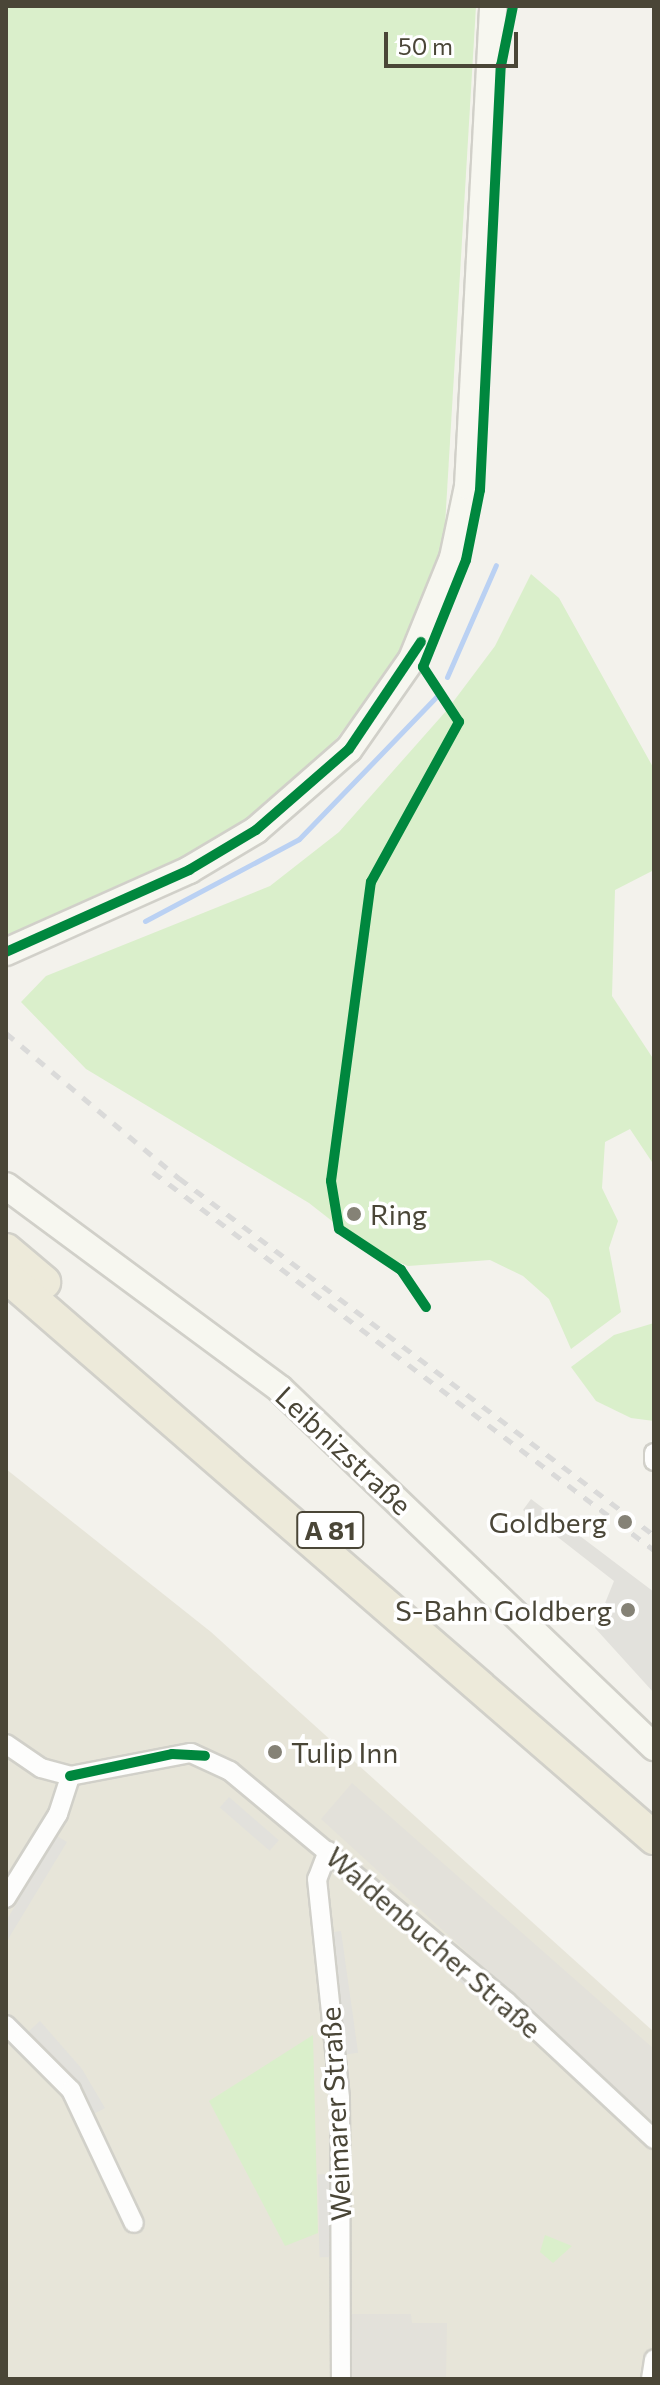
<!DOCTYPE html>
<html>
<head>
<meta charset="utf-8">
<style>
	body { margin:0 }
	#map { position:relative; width:660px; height:2385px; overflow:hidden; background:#f3f2ec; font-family:Commissioner,sans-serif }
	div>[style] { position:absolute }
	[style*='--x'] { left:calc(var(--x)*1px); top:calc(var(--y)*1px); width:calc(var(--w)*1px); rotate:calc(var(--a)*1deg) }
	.residential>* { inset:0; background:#e7e5d9 }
	.industrial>* { inset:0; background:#e3e1da }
	.green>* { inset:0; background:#daefcb }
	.parking>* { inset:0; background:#e2e1dc; transform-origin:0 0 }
	.stream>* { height:5px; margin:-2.5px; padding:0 2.5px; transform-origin:2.5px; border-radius:2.5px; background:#bad1f3 }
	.roads { filter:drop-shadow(2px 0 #d1d0c9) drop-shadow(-2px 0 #d1d0c9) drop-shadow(0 2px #d1d0c9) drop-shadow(0 -2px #d1d0c9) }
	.street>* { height:18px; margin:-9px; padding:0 9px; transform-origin:9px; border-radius:9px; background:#fdfdfc }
	.secondary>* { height:26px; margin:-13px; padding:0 13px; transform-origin:13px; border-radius:13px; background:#f7f7f0 }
	.highway>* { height:32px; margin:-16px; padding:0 16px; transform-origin:16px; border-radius:16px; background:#edeada }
	.rail>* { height:5px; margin-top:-2.5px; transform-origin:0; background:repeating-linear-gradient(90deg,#dadad9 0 10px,transparent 0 20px) }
	.cycleway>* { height:10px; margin:-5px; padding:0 5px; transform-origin:5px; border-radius:5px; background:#00873e }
	.dots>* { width:22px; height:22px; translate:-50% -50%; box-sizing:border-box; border:4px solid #fff; border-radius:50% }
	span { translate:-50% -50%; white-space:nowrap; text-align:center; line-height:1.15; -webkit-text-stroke:7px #fff; paint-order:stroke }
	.shield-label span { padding:2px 6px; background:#fff; border:2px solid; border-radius:6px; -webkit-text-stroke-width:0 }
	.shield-label { font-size:26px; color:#4a4637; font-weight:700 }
	.poi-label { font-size:28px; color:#4a4637 }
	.left { translate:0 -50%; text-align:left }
	.right { translate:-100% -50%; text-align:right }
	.street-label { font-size:28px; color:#4a4637 }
	.frame { position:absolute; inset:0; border:8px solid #4a4637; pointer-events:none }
	.scale { position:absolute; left:384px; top:32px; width:134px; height:36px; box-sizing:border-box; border:4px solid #4a4637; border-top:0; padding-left:10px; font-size:24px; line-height:28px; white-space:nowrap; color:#4a4637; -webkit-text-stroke:6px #fff; paint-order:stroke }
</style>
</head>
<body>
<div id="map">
	<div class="residential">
		<i style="clip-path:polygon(6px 1469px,211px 1632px,654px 2032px,654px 2379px,6px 2379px)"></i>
	</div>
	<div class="industrial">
		<i style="clip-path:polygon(352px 1783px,654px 2049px,654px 2123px,321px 1819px)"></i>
		<i style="clip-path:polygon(351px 2314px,411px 2314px,412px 2323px,447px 2323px,446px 2379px,350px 2379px)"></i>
	</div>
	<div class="green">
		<i style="clip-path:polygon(6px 6px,476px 6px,444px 542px,399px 656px,300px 787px,168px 870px,6px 938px)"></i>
		<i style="clip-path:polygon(531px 574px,559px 598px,654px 769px,654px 870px,615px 890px,612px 996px,654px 1060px,654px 1165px,630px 1129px,605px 1142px,602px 1188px,618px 1221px,609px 1248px,621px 1312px,571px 1349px,549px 1299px,523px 1276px,490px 1260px,408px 1266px,369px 1250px,309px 1203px,86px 1069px,21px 1002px,46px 976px,270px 886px,339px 832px,447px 710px,495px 646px)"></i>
		<i style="clip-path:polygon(654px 1323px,654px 1421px,631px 1418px,596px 1401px,571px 1367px,614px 1335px)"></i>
		<i style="clip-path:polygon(313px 2035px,318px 2233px,285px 2246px,209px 2101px)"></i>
		<i style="clip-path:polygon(545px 2235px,572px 2246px,553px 2263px,540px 2252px)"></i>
	</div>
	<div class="parking">
		<i style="clip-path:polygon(531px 1499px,654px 1592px,654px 1693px,595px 1628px,614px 1581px,523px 1510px)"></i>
		<i style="left:229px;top:1797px;width:66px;height:14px;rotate:41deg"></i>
		<i style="clip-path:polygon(57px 1836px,67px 1842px,7px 1941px,6px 1921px)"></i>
		<i style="left:357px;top:1885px;width:126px;height:6px;rotate:40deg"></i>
		<i style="left:341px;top:1931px;width:123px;height:16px;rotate:82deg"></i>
		<i style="left:462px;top:1975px;width:69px;height:6px;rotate:42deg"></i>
		<i style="clip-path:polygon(40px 2021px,82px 2069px,105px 2108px,92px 2115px,29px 2031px)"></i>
		<i style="left:335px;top:2174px;width:83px;height:17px;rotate:89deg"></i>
	</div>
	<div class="stream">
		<i style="--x:447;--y:677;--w:122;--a:-66.4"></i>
		<i style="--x:145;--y:921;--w:174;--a:-28"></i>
		<i style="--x:299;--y:839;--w:199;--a:-46"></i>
	</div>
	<div class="roads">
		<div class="street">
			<i style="--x:654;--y:1453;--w:8;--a:90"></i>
			<i style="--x:6;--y:1744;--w:42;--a:34.4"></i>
			<i style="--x:41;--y:1768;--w:30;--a:15"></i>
			<i style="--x:70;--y:1776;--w:123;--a:-10.8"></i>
			<i style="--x:191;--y:1753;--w:43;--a:24.8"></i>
			<i style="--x:230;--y:1771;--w:361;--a:39.8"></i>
			<i style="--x:507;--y:2002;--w:201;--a:43"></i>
			<i style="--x:328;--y:1851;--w:30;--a:111"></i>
			<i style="--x:317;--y:1879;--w:220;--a:84"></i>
			<i style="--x:340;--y:2098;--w:281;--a:89.8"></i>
			<i style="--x:6;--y:1898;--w:99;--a:-58.2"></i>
			<i style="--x:58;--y:1814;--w:40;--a:-72"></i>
			<i style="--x:6;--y:2025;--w:92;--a:45"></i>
			<i style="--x:71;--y:2090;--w:147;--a:64.7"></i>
			<i style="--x:651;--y:2379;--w:20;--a:-81"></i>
		</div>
		<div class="secondary">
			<i style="--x:6;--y:952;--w:201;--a:-24.1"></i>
			<i style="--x:189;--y:870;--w:78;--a:-30.8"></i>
			<i style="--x:256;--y:830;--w:123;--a:-41.1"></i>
			<i style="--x:349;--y:749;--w:110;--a:-55"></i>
			<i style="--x:412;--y:659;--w:109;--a:-67.9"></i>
			<i style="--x:453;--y:558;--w:74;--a:-78.2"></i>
			<i style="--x:468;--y:486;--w:481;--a:-87"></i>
			<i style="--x:6;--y:1186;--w:341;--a:36.5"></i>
			<i style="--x:280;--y:1389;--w:518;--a:43.75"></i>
		</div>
		<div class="highway">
			<i style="--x:6;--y:1250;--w:50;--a:40.1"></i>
			<i style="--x:6;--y:1276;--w:858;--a:40.93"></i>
		</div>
	</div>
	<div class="rail">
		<i style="--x:6;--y:1033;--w:226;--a:40"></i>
		<i style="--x:179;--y:1178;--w:594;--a:36.93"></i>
		<i style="--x:153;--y:1172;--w:628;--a:37.03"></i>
	</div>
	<div class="cycleway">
		<i style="--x:6;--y:952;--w:201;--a:-24.1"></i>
		<i style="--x:189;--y:870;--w:78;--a:-30.8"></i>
		<i style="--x:256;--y:830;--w:123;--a:-41.1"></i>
		<i style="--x:349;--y:749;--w:129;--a:-56.1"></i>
		<i style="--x:426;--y:1307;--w:45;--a:-124"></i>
		<i style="--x:401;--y:1270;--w:74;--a:-146.5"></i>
		<i style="--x:339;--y:1229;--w:49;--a:-99.5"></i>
		<i style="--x:331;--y:1181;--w:302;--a:-82.4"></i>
		<i style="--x:371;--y:882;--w:183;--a:-61.2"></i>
		<i style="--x:459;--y:722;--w:66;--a:-123.2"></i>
		<i style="--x:423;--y:667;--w:115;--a:-68.1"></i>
		<i style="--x:466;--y:560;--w:71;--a:-78.7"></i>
		<i style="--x:480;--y:490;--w:425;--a:-87.2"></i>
		<i style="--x:501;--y:66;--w:61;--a:-78.7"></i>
		<i style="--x:70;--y:1776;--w:104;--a:-12.2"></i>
		<i style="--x:172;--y:1754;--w:33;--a:3"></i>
	</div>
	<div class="dots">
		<i style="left:354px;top:1214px;background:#858276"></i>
		<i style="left:625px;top:1522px;background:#858276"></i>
		<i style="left:628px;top:1610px;background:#858276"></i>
		<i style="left:275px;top:1752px;background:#858276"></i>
	</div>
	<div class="shield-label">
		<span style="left:330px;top:1530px">A 81</span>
	</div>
	<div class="poi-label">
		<span class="left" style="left:370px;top:1214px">Ring</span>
		<span class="right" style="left:607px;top:1522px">Goldberg</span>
		<span class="right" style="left:612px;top:1610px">S-Bahn Goldberg</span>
		<span class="left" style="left:291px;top:1752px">Tulip Inn</span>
	</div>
	<div class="street-label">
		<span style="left:344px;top:1450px;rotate:43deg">Leibnizstraße</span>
		<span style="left:434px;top:1942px;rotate:41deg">Waldenbucher Straße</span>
		<span style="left:335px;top:2114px;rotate:-93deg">Weimarer Straße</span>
	</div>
	<div class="frame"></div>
	<div class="scale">50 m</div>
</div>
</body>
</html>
